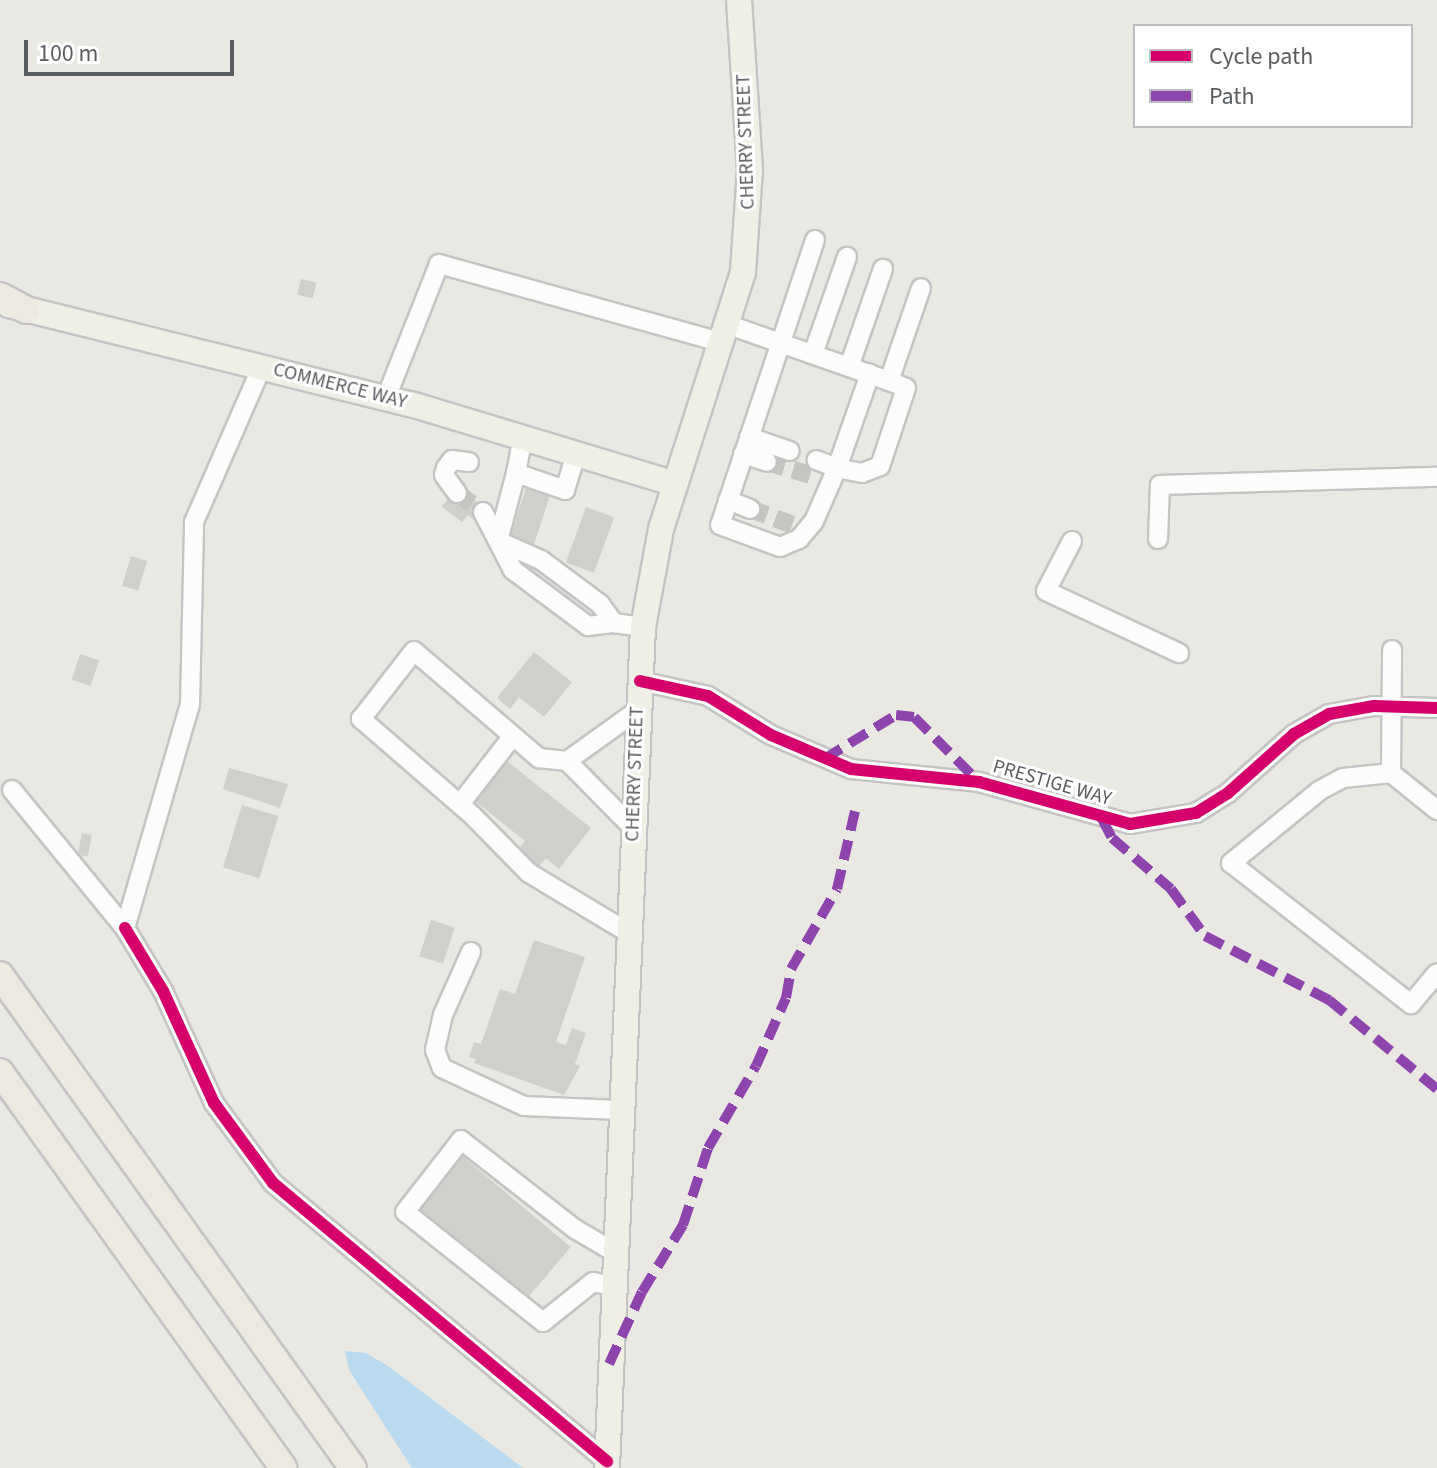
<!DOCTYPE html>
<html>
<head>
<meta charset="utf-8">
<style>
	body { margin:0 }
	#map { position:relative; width:1437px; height:1468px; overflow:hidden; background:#e9e8e3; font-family:"Source Sans 3",sans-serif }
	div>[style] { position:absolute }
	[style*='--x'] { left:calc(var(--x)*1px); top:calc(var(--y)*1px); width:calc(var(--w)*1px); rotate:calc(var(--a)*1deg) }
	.water>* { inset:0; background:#badaf0 }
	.building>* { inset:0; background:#d0cfcc; transform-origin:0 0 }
	.minor-tunnel>* { height:18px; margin-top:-9px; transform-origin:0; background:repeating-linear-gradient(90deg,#c5c5c2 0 18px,transparent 0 27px) }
	.roads { filter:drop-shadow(2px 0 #c5c4c4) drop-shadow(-2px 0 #c5c4c4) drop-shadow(0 2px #c5c4c4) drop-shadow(0 -2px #c5c4c4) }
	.minor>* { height:18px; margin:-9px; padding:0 9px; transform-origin:9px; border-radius:9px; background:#fcfcfb }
	.major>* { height:24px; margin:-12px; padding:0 12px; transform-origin:12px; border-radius:12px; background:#f0efe6 }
	.highway>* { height:26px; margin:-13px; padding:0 13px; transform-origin:13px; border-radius:13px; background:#ece9e0 }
	.quiet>* { height:10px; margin-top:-5px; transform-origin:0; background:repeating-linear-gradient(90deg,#8e44ad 0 20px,transparent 0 30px) }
	.cycleway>* { height:12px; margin:-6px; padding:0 6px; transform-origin:6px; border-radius:6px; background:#d6006c }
	span { translate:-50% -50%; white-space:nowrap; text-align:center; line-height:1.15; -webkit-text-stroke:6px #fff; paint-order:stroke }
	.street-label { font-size:20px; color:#5a5d60 }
	.legend { position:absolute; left:1133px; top:24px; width:280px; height:104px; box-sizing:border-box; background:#fff; border:2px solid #bdbebf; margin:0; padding:10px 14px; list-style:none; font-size:24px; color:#5a5d60 }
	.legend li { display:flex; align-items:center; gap:16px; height:40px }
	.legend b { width:40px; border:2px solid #bdbebf }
	.scale { position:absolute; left:24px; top:40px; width:210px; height:36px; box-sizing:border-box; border:4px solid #5a5d60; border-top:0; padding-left:10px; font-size:24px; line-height:28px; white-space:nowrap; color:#5a5d60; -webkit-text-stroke:6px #fff; paint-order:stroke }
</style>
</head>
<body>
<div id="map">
	<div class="water">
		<i style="clip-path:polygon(345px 1351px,366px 1353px,388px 1366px,523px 1468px,412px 1468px,349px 1370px)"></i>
	</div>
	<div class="building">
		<i style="left:301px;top:279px;width:16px;height:16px;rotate:14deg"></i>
		<i style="left:527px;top:485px;width:25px;height:55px;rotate:18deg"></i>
		<i style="clip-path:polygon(460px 489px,486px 509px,476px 521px,468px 515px,462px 522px,441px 506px)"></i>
		<i style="left:586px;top:507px;width:30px;height:59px;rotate:20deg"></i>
		<i style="left:131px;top:556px;width:17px;height:31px;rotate:17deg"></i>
		<i style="clip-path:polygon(534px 652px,572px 682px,544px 717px,519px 697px,510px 709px,497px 698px)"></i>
		<i style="left:80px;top:654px;width:20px;height:27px;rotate:18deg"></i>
		<i style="clip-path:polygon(507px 761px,591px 828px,559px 869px,546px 858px,536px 870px,515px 853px,525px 841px,475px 801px)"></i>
		<i style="clip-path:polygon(229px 768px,288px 784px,280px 808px,223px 789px)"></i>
		<i style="left:242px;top:805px;width:38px;height:65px;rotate:17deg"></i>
		<i style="left:82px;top:833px;width:10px;height:22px;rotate:11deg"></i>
		<i style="left:431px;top:920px;width:25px;height:38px;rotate:18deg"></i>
		<i style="clip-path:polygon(534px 940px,585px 957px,556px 1042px,566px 1045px,572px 1028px,586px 1033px,575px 1064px,580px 1066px,564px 1095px,474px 1063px,476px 1059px,469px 1057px,474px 1042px,481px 1044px,500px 989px,515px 994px)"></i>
		<i style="left:461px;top:1155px;width:143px;height:70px;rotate:40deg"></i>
	</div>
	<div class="minor-tunnel">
		<i style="--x:767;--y:462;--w:46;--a:16.5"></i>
		<i style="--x:457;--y:493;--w:32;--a:36"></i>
		<i style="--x:750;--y:509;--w:46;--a:20.4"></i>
	</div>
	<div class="roads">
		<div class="minor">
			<i style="--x:815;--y:240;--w:300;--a:108.4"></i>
			<i style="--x:720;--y:525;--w:64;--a:20.1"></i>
			<i style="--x:780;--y:547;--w:21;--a:-23"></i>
			<i style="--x:799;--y:539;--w:23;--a:-50"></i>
			<i style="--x:814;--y:521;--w:58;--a:-66.5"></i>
			<i style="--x:837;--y:468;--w:22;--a:-159"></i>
			<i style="--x:729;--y:325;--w:170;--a:19.3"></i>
			<i style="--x:889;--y:381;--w:18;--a:22"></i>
			<i style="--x:906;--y:388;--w:82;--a:108.4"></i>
			<i style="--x:880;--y:466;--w:19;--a:159"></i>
			<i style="--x:862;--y:473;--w:25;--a:-169"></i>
			<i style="--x:837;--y:468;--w:100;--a:-70.7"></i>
			<i style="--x:813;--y:354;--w:103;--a:-70.7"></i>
			<i style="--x:849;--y:367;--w:104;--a:-70.9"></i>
			<i style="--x:889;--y:381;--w:98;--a:-71"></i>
			<i style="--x:386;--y:398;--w:144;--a:-68.4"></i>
			<i style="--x:439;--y:264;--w:295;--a:15.5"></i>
			<i style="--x:523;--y:437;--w:37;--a:101"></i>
			<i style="--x:516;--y:473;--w:52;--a:19.1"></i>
			<i style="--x:565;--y:490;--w:39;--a:-73"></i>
			<i style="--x:749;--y:437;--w:43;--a:18.9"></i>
			<i style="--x:743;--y:454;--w:25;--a:18"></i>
			<i style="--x:516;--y:473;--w:70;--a:104.8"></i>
			<i style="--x:498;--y:541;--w:47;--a:23.8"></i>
			<i style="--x:541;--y:560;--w:74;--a:36.7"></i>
			<i style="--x:600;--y:604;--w:24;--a:54"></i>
			<i style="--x:614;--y:623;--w:29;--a:8"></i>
			<i style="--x:457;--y:493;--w:22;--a:-126"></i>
			<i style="--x:444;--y:475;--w:7;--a:-74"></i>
			<i style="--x:446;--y:468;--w:10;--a:-53"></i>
			<i style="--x:452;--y:460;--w:17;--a:7"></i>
			<i style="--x:728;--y:500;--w:24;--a:22"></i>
			<i style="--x:483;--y:512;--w:65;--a:62.7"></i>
			<i style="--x:513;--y:570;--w:94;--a:36.7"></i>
			<i style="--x:588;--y:626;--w:26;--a:-7"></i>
			<i style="--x:1158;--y:539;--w:54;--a:-87.9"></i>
			<i style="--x:1160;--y:485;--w:277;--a:-1.7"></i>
			<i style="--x:1072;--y:541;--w:56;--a:117.5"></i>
			<i style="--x:1046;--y:591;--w:147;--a:25"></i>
			<i style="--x:640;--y:681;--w:70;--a:12.4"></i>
			<i style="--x:708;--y:696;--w:74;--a:31.8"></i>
			<i style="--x:771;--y:735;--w:87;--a:23"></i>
			<i style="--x:851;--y:769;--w:129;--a:5.8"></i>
			<i style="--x:979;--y:782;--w:157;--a:15.5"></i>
			<i style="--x:1130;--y:824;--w:67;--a:-9.5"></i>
			<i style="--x:1196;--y:813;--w:38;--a:-32"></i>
			<i style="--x:1228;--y:793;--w:89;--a:-41.8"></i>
			<i style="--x:1294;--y:734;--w:40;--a:-29.7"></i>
			<i style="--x:1329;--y:714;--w:46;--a:-10.1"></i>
			<i style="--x:1374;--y:706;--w:63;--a:1.8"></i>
			<i style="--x:567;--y:761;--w:93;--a:45.4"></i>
			<i style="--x:1391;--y:773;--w:123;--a:-89.5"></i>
			<i style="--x:12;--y:790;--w:178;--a:50.7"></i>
			<i style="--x:125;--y:928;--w:74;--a:58.9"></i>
			<i style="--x:163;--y:991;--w:123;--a:65.5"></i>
			<i style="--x:214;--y:1103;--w:99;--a:53.6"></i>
			<i style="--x:273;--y:1183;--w:435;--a:39.8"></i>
			<i style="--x:460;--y:804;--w:86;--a:-52.1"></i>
			<i style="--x:1437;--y:810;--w:59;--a:-141.2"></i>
			<i style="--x:1391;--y:773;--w:48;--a:174.1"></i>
			<i style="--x:1343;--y:778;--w:27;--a:152"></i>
			<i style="--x:1319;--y:791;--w:114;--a:140.7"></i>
			<i style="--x:1231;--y:863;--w:229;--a:38.1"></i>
			<i style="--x:1411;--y:1004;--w:40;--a:-50"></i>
			<i style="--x:125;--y:928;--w:233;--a:-73.8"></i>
			<i style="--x:190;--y:704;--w:182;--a:-88.7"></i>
			<i style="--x:194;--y:522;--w:170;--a:-66.4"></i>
			<i style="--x:629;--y:933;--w:117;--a:-149"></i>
			<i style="--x:529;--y:873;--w:81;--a:-134.5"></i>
			<i style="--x:472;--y:815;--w:147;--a:-139.1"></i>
			<i style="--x:361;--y:719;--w:86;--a:-52.1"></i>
			<i style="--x:414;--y:651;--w:165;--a:40.6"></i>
			<i style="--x:539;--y:758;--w:28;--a:6"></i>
			<i style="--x:567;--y:761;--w:87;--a:-35.7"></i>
			<i style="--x:471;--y:952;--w:69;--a:114"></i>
			<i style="--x:443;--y:1015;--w:36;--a:103"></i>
			<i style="--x:435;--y:1050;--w:19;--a:69"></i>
			<i style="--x:442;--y:1068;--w:90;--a:24.9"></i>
			<i style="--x:524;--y:1106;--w:96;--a:2.4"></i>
			<i style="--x:613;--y:1286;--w:20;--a:-169"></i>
			<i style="--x:593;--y:1282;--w:64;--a:141.3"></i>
			<i style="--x:543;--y:1322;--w:176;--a:-141.4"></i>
			<i style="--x:405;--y:1212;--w:91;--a:-52.1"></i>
			<i style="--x:461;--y:1140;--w:145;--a:38"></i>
			<i style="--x:575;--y:1229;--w:45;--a:30.5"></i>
		</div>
		<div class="major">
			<i style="--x:9;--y:305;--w:417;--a:13.9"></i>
			<i style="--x:414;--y:405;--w:273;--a:16.8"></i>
			<i style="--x:607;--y:1468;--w:842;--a:-87.55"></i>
			<i style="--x:643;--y:627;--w:100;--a:-79.6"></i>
			<i style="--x:661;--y:529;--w:270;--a:-72.3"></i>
			<i style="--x:743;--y:272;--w:102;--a:-86.1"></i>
			<i style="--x:750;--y:170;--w:170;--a:-93.7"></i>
		</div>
		<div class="highway">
			<i style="--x:0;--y:296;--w:30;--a:28"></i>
			<i style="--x:0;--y:975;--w:606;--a:54.4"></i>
			<i style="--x:0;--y:1072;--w:487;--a:54.4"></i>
		</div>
	</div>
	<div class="quiet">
		<i style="--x:824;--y:759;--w:84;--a:-31.4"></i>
		<i style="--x:896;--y:715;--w:18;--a:6"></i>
		<i style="--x:914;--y:717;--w:89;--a:45"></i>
		<i style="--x:1102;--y:819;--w:21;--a:62"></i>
		<i style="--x:1112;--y:838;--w:78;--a:40.8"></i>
		<i style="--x:1171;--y:889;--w:58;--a:54.1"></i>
		<i style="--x:1205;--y:936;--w:140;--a:27.3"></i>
		<i style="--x:1329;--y:1000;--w:140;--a:39.5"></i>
		<i style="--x:609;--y:1364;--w:79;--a:-65.4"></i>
		<i style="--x:642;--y:1292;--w:79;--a:-58.5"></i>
		<i style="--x:683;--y:1225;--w:81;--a:-72"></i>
		<i style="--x:708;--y:1148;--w:95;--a:-59.7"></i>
		<i style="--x:756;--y:1066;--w:74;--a:-66.2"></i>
		<i style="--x:786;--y:998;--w:29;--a:-80"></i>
		<i style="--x:791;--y:969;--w:92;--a:-60.1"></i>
		<i style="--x:837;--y:889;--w:80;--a:-77"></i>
	</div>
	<div class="cycleway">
		<i style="--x:640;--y:681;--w:70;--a:12.4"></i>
		<i style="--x:708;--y:696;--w:74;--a:31.8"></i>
		<i style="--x:771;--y:735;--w:87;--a:23"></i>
		<i style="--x:851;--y:769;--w:129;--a:5.8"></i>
		<i style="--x:979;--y:782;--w:157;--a:15.5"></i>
		<i style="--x:1130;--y:824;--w:67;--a:-9.5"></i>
		<i style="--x:1196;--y:813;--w:38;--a:-32"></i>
		<i style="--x:1228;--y:793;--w:89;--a:-41.8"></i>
		<i style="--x:1294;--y:734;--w:40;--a:-29.7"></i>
		<i style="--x:1329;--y:714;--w:46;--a:-10.1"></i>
		<i style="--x:1374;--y:706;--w:63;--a:1.8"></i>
		<i style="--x:125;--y:928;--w:74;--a:58.9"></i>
		<i style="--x:163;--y:991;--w:123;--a:65.5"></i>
		<i style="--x:214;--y:1103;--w:99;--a:53.6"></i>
		<i style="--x:273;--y:1183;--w:435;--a:39.8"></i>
	</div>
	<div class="street-label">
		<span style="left:746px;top:142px;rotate:-92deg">CHERRY STREET</span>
		<span style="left:340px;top:386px;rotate:14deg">COMMERCE WAY</span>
		<span style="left:635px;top:774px;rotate:-88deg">CHERRY STREET</span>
		<span style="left:1052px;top:783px;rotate:16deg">PRESTIGE WAY</span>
	</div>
	<ul class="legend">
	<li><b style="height:10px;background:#d6006c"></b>Cycle path</li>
	<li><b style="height:10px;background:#8e44ad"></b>Path</li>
	</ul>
	<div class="scale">100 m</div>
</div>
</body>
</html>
